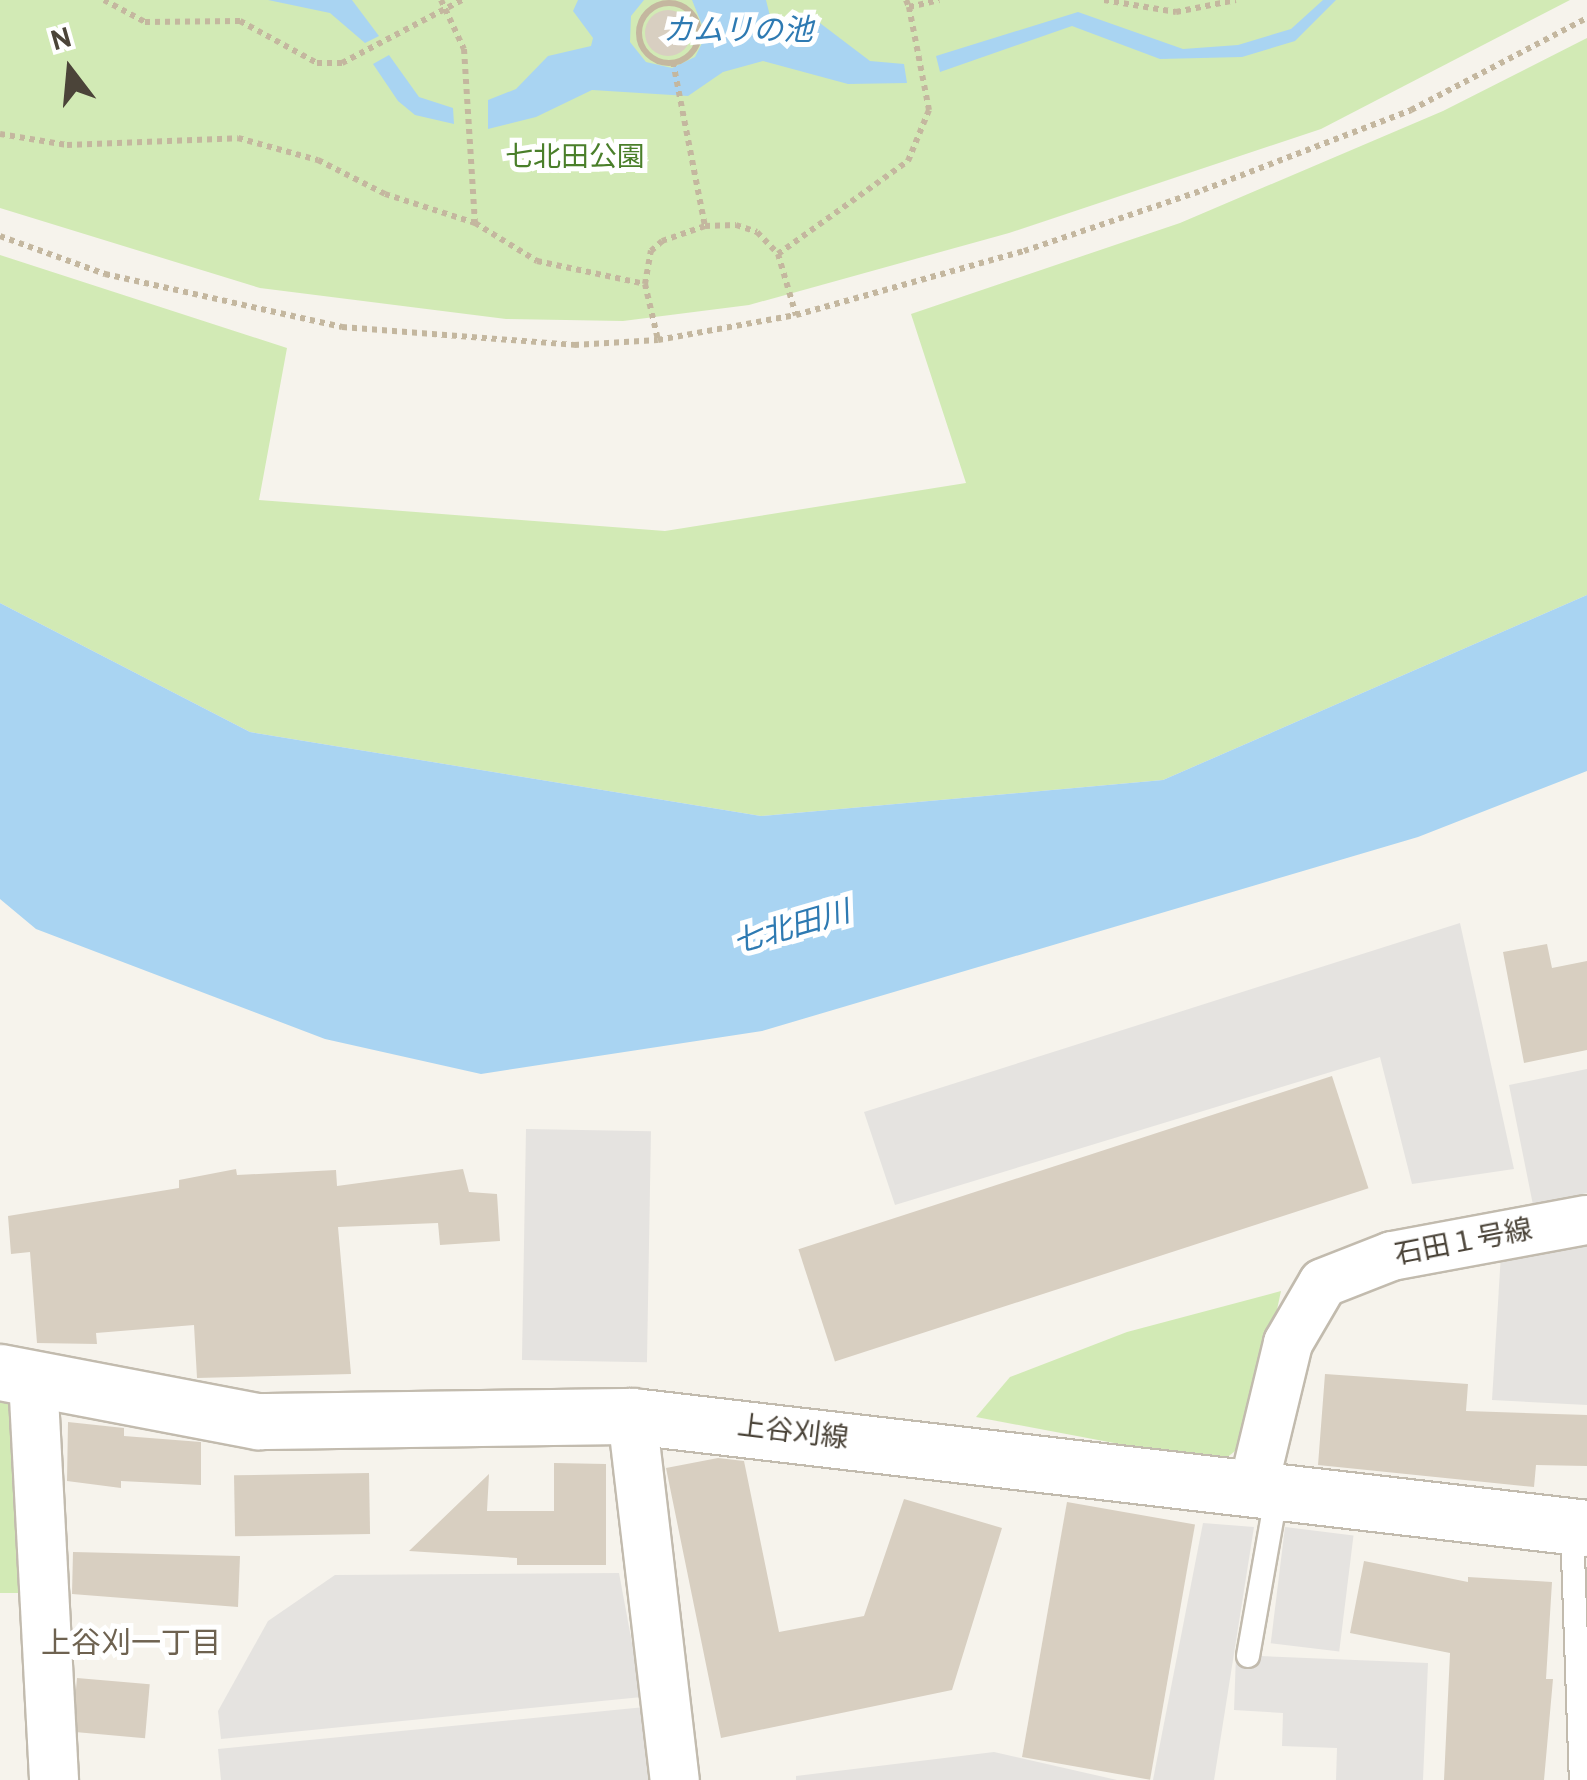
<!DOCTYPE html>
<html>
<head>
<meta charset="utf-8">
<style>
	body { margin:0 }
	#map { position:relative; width:1587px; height:1780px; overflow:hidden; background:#f6f3ec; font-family:Overpass,"Noto Sans JP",sans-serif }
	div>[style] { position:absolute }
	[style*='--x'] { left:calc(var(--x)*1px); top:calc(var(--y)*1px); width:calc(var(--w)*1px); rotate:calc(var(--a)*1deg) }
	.green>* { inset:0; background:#d2eab5 }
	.parking>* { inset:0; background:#e5e3e0; transform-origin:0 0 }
	.water>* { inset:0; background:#a9d4f2 }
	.building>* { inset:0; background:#d8cfc1; transform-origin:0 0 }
	.round { border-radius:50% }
	.path>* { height:6px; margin-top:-3px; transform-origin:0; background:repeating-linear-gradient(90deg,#c4b79f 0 5px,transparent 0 10px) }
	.path>.ring { margin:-3px; padding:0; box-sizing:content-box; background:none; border:6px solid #c4b79f; border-radius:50% }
	.roads { filter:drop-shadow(2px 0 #c2bbae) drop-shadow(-2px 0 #c2bbae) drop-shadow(0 2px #c2bbae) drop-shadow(0 -2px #c2bbae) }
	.service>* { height:22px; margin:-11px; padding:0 11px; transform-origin:11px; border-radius:11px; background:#fff }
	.minor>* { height:48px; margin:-24px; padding:0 24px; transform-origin:24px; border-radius:24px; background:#fff }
	.tertiary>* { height:55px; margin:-27.5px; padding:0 27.5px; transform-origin:27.5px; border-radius:27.5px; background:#fff }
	span { translate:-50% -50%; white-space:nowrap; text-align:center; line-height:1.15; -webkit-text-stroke:10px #fff; paint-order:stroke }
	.park-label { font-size:28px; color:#4a7f2a }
	.street-label { font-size:28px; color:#4b4439 }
	.water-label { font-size:30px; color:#2e7ab2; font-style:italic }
	.neighbourhood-label { font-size:30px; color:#6e6250 }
	.north { position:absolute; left:20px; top:20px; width:100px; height:100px; -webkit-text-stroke:8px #fff; paint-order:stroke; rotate:344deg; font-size:28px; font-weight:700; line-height:40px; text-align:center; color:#4b4439 }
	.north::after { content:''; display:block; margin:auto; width:35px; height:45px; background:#4b4439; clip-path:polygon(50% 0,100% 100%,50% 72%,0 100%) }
</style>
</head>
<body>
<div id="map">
	<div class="green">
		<i style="clip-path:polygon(0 0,1570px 0,1321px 129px,1009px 233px,749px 305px,623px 321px,506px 319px,260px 288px,0 208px)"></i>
		<i style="clip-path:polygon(1587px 38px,1587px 595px,1163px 780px,761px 816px,250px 732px,0 603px,0 255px,287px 348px,259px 500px,665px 531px,966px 483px,911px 314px,1180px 223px,1443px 111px)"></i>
		<i style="clip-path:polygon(1281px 1291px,1249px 1440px,1220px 1463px,976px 1417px,1010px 1377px,1127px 1332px)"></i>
		<i style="clip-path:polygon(0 1374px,33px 1378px,25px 1593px,0 1593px)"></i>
	</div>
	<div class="parking">
		<i style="clip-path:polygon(1460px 923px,1514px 1169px,1412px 1184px,1380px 1057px,895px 1205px,864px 1112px)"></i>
		<i style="clip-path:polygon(1587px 1069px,1587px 1193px,1533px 1205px,1509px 1085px)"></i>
		<i style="left:526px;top:1129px;width:125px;height:231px;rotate:1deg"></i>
		<i style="clip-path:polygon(1587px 1237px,1587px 1405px,1492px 1400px,1501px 1254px)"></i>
		<i style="clip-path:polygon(1203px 1523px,1254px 1527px,1214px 1780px,1153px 1780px)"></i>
		<i style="left:1285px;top:1527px;width:69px;height:117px;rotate:7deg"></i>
		<i style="clip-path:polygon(619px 1573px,642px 1697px,221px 1739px,218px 1711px,268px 1621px,335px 1575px)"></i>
		<i style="clip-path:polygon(1236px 1655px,1428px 1663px,1423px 1780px,1336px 1780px,1337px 1748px,1282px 1746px,1283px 1713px,1234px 1710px)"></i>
		<i style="clip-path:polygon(645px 1707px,652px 1780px,221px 1780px,218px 1749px)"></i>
		<i style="clip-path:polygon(994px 1752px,1117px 1780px,796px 1780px,796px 1776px)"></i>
	</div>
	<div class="water">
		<i style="clip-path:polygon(268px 0,352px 0,379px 36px,365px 43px,330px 13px)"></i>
		<i style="clip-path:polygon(578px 0,644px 0,631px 16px,630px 42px,646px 62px,672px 68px,695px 57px,706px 35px,692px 0,766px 0,771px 20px,812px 17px,870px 61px,904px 64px,907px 83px,848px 84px,763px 61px,723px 72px,688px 96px,592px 90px,536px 117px,488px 129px,488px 100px,516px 89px,548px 56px,591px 46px,593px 38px,573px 11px)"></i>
		<i style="clip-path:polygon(1323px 0,1336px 0,1295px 41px,1242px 57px,1160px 59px,1072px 26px,940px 72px,936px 56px,1078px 12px,1183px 49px,1238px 45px,1291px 29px)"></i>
		<i style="clip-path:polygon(389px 55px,419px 97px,453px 108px,454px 124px,415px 115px,398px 101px,373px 64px)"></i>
		<i style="clip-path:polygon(1587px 595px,1587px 771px,1418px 837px,762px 1031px,481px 1074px,325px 1039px,36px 929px,0 899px,0 603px,250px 732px,761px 816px,1163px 780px)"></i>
	</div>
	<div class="building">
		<i class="round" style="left:645px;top:10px;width:46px;height:46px"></i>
		<i style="clip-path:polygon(1547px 944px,1552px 968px,1587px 961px,1587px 1050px,1524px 1063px,1503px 952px)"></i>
		<i style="left:1332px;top:1076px;width:118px;height:561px;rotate:72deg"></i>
		<i style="clip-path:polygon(236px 1169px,237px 1175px,336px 1170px,337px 1186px,463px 1169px,469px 1192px,497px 1194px,500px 1241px,440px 1245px,438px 1223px,338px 1227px,351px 1374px,197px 1378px,194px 1325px,96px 1333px,97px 1344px,37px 1343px,30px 1252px,11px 1254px,8px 1216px,179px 1188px,179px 1180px)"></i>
		<i style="clip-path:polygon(1325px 1374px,1468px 1384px,1466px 1411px,1587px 1415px,1587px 1466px,1536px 1465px,1534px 1487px,1318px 1465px)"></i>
		<i style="clip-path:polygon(68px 1422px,124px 1428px,124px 1436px,201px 1442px,201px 1485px,121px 1481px,121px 1488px,67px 1481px)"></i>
		<i style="clip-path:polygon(718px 1458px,744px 1461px,779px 1632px,864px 1616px,904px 1499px,1002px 1528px,952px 1690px,721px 1738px,666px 1468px)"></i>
		<i style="clip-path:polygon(554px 1463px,606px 1464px,606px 1565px,517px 1565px,517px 1558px,409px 1551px,489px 1474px,487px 1511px,554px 1511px)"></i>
		<i style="left:369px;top:1473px;width:61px;height:135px;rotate:89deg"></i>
		<i style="left:1067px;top:1502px;width:130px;height:259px;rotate:10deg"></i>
		<i style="clip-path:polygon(73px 1552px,240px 1556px,238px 1607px,72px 1594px)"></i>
		<i style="clip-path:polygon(1364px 1561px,1468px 1582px,1468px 1577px,1552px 1582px,1546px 1679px,1553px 1679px,1544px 1780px,1444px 1780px,1450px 1653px,1350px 1633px)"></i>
		<i style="left:77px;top:1678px;width:73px;height:54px;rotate:5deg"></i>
	</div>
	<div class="path">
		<i style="--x:104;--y:0;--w:47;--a:28.2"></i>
		<i style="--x:145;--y:22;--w:95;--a:-0.6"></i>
		<i style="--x:240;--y:21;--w:88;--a:28.6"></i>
		<i style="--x:317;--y:63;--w:25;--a:0"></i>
		<i style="--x:342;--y:63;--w:136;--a:-27.7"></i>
		<i style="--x:441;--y:0;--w:54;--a:64.9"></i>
		<i style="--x:464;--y:49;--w:174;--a:86.4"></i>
		<i style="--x:475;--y:223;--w:73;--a:31.5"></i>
		<i style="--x:537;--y:261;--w:110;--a:12"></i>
		<i style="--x:645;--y:284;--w:34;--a:-80"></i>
		<i style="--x:651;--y:251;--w:15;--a:-42"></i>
		<i style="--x:662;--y:241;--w:46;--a:-19.2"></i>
		<i style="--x:705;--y:226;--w:31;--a:-2"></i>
		<i style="--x:736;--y:225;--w:22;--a:18"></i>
		<i style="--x:757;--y:232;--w:30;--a:46"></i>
		<i style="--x:778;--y:254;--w:160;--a:-35.6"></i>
		<i style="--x:908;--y:161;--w:55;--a:-67.6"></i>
		<i style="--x:929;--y:110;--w:105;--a:-101"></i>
		<i style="--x:906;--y:0;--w:8;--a:67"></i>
		<i style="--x:909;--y:7;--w:31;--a:-13"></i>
		<i style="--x:1104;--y:0;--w:73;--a:9.5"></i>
		<i style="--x:1176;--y:12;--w:61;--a:-11.3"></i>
		<i class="ring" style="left:639px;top:3px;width:54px;height:54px"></i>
		<i style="--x:673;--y:62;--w:167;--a:79"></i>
		<i style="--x:0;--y:134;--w:68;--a:9.3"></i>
		<i style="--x:67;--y:145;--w:171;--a:-2.3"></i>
		<i style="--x:238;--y:138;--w:83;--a:15.4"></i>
		<i style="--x:318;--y:160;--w:75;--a:26.9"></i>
		<i style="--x:385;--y:194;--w:95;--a:17.9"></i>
		<i style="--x:0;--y:236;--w:112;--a:19.9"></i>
		<i style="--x:105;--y:274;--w:243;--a:12.6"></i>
		<i style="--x:342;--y:327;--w:233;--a:4.4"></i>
		<i style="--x:574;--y:345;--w:84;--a:-3.4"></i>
		<i style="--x:658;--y:340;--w:140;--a:-10.3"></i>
		<i style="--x:796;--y:315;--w:237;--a:-15.7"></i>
		<i style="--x:1024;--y:251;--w:189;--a:-18.8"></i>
		<i style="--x:1203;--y:190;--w:223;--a:-21"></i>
		<i style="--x:1411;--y:110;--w:199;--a:-27.6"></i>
		<i style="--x:778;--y:254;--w:64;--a:73.6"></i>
		<i style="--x:645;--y:284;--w:57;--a:76.9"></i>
	</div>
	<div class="roads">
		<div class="service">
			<i style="--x:1572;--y:1526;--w:254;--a:88"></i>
			<i style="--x:1248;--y:1656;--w:168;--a:-80"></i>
		</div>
		<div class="minor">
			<i style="--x:33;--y:1378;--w:403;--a:87"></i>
			<i style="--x:632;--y:1416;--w:367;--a:83.3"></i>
			<i style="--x:1253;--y:1488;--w:149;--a:-76.4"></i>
			<i style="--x:1288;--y:1343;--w:69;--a:-59.7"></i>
			<i style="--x:1323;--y:1283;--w:74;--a:-21.4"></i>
			<i style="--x:1392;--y:1256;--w:198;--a:-10.5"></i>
		</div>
		<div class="tertiary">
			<i style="--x:0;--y:1372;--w:263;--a:10.8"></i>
			<i style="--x:258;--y:1421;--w:374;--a:-0.8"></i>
			<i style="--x:632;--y:1416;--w:962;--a:6.69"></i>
		</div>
	</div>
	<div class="park-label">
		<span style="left:575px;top:159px">七北田公園</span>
	</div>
	<div class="street-label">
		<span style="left:1464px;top:1244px;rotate:-11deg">石田１号線</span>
		<span style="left:793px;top:1434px;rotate:7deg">上谷刈線</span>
	</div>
	<div class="water-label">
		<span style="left:738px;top:33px">カムリの池</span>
		<span style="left:792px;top:930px;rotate:-16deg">七北田川</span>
	</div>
	<div class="neighbourhood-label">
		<span style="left:131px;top:1646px">上谷刈一丁目</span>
	</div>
	<div class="north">N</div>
</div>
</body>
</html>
